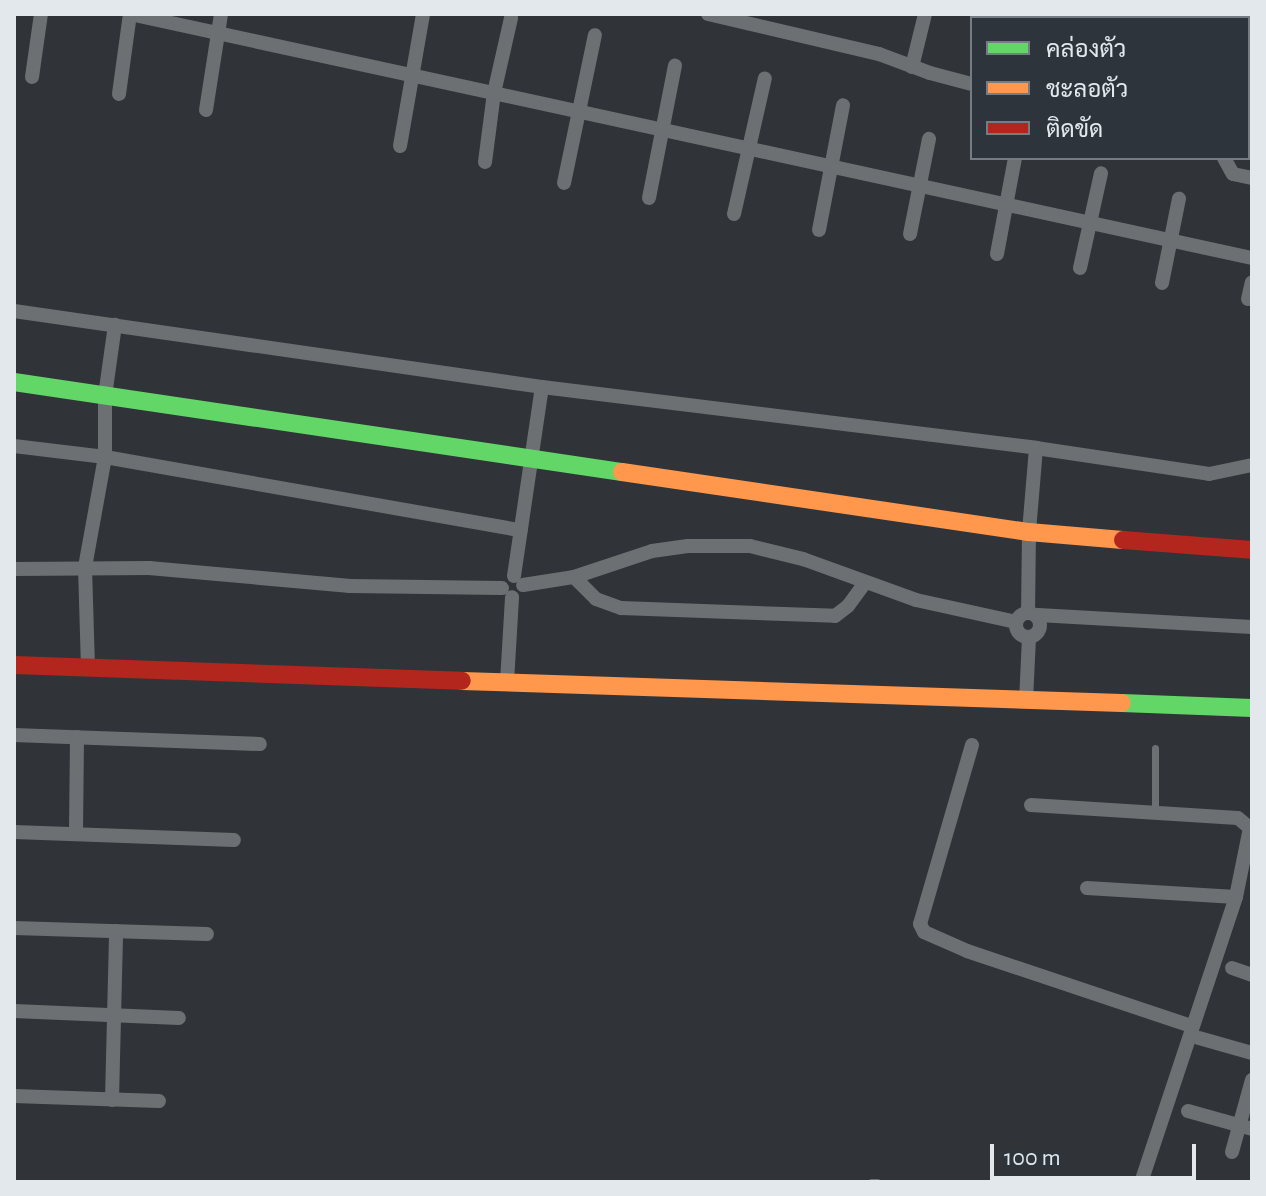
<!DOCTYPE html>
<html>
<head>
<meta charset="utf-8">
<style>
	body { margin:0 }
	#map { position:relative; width:1266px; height:1196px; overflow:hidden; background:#303438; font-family:"Alegreya Sans",Sarabun,sans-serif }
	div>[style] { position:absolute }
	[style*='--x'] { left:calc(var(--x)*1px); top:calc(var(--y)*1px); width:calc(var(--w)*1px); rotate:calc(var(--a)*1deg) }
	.lane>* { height:7px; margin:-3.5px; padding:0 3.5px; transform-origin:3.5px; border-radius:3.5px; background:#6c7073 }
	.street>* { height:14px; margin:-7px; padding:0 7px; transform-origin:7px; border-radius:7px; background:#6c7073 }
	.street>.ring { margin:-7px; padding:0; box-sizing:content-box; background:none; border:14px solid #6c7073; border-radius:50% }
	.fast>* { height:18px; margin:-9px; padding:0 9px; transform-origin:9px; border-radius:9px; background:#63d668 }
	.slow>* { height:18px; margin:-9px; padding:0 9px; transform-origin:9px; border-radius:9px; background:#ff974d }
	.jam>* { height:18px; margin:-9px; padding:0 9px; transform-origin:9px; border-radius:9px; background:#b3261e }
	span { translate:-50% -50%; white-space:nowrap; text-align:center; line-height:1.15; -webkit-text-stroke:7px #2d343c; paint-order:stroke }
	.frame { position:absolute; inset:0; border:16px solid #e3e8ed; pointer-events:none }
	.legend { position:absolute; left:970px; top:16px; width:280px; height:144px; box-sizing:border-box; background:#2d343c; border:2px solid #767c83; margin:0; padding:10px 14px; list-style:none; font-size:24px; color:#e3e8ed }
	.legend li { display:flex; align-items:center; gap:16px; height:40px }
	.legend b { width:40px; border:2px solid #767c83 }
	.scale { position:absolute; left:990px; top:1144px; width:206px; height:36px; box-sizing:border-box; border:4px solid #e3e8ed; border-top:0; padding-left:10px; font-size:24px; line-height:28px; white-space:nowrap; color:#e3e8ed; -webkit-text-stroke:6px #2d343c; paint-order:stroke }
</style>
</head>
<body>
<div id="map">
	<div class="lane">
		<i style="--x:1155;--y:813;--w:65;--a:-90"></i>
		<i style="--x:871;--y:1182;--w:6;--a:0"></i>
	</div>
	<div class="street">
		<i style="--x:130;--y:14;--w:1148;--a:12.27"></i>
		<i style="--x:708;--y:14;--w:176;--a:13.2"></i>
		<i style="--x:879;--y:54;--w:54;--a:20.4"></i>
		<i style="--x:930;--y:73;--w:43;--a:14.7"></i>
		<i style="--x:1068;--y:14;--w:15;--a:16"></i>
		<i style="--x:912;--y:67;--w:55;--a:-76.2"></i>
		<i style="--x:32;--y:77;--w:64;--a:-81.9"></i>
		<i style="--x:119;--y:94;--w:81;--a:-82.2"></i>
		<i style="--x:206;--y:110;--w:97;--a:-81.1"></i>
		<i style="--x:400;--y:146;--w:134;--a:-80.1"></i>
		<i style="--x:1224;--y:158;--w:18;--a:61"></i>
		<i style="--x:1233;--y:174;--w:19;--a:12"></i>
		<i style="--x:485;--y:162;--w:70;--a:-82.6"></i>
		<i style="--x:494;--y:93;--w:77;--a:-77.2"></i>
		<i style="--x:564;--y:183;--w:151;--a:-78.2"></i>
		<i style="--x:649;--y:198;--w:135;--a:-78.9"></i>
		<i style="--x:734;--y:214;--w:139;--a:-77.2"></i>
		<i style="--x:819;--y:230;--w:127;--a:-79.1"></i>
		<i style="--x:910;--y:234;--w:97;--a:-78.7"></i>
		<i style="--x:997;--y:254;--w:98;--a:-79.4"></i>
		<i style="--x:1080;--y:268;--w:97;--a:-77.5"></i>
		<i style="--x:1162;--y:283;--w:86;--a:-78.6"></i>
		<i style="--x:1248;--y:299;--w:17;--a:-77"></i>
		<i style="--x:14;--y:311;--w:533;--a:8.19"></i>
		<i style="--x:542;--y:387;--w:498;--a:7"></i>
		<i style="--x:1036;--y:448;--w:84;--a:94.8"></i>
		<i style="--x:1029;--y:532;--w:80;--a:90.7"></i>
		<i style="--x:14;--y:446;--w:92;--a:6.9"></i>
		<i style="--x:105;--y:457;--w:422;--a:10"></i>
		<i style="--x:1036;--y:448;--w:175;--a:8.5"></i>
		<i style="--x:1209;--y:474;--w:44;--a:-11.8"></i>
		<i style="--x:14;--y:569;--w:135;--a:-0.4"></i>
		<i style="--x:149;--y:568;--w:202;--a:5.1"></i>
		<i style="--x:350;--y:586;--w:152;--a:0.8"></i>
		<i style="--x:514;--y:576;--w:191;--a:-81.6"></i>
		<i style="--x:574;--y:577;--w:31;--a:45"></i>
		<i style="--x:596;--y:599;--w:27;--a:20"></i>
		<i style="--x:621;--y:608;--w:214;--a:2.1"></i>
		<i style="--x:835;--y:616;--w:16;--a:-38"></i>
		<i style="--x:848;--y:606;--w:29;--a:-54"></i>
		<i style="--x:523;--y:585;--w:52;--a:-8.9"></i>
		<i style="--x:574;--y:577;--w:82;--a:-18.4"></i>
		<i style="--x:652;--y:551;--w:36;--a:-8"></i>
		<i style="--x:688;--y:546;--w:62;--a:0"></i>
		<i style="--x:750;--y:546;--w:55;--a:13.8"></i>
		<i style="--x:803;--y:559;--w:120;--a:19.9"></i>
		<i style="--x:916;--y:600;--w:102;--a:12.4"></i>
		<i class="ring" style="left:1016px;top:613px;width:10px;height:10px"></i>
		<i style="--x:1038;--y:615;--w:214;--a:3.2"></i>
		<i style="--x:88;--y:668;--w:101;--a:-91.7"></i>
		<i style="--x:85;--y:567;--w:112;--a:-79.7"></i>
		<i style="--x:105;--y:457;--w:61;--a:-90"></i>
		<i style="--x:105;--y:396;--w:72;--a:-82"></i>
		<i style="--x:507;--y:682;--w:85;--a:-86.6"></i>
		<i style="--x:1026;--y:701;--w:64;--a:-87.3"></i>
		<i style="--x:14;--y:735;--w:246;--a:2.1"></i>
		<i style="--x:972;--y:745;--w:186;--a:106.2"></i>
		<i style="--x:920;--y:924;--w:9;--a:63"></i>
		<i style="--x:924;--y:932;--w:47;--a:23.8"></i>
		<i style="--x:967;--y:951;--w:236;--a:18.5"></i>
		<i style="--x:1031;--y:805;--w:207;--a:3.6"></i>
		<i style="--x:1238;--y:818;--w:16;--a:40"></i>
		<i style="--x:1250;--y:828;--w:70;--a:101.5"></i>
		<i style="--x:1236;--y:897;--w:300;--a:108.4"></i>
		<i style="--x:14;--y:832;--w:220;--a:2.1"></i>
		<i style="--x:76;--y:833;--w:96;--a:-89.4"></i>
		<i style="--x:1087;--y:888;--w:149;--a:3.5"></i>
		<i style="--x:14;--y:928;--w:193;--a:1.8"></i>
		<i style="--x:1232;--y:968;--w:21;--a:19"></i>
		<i style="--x:14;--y:1011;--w:165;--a:2.4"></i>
		<i style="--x:1199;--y:1038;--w:55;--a:15.8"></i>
		<i style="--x:14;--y:1096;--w:145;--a:2"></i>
		<i style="--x:112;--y:1100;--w:169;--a:-88.6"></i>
		<i style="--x:1188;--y:1111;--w:66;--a:15.7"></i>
		<i style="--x:1232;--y:1152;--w:75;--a:-74.5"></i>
	</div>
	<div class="fast">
		<i style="--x:14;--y:382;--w:615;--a:8.42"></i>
		<i style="--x:1122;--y:703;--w:130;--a:2.2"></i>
	</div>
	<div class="slow">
		<i style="--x:622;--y:472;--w:411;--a:8.4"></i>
		<i style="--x:1029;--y:532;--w:94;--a:4.9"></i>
		<i style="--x:462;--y:681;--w:660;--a:1.91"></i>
	</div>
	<div class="jam">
		<i style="--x:1123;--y:540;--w:129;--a:4.4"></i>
		<i style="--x:14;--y:665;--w:448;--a:2"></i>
	</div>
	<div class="frame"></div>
	<ul class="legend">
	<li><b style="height:10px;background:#63d668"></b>คล่องตัว</li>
	<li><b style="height:10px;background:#ff974d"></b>ชะลอตัว</li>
	<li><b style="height:10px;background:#b3261e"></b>ติดขัด</li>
	</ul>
	<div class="scale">100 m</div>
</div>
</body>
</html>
